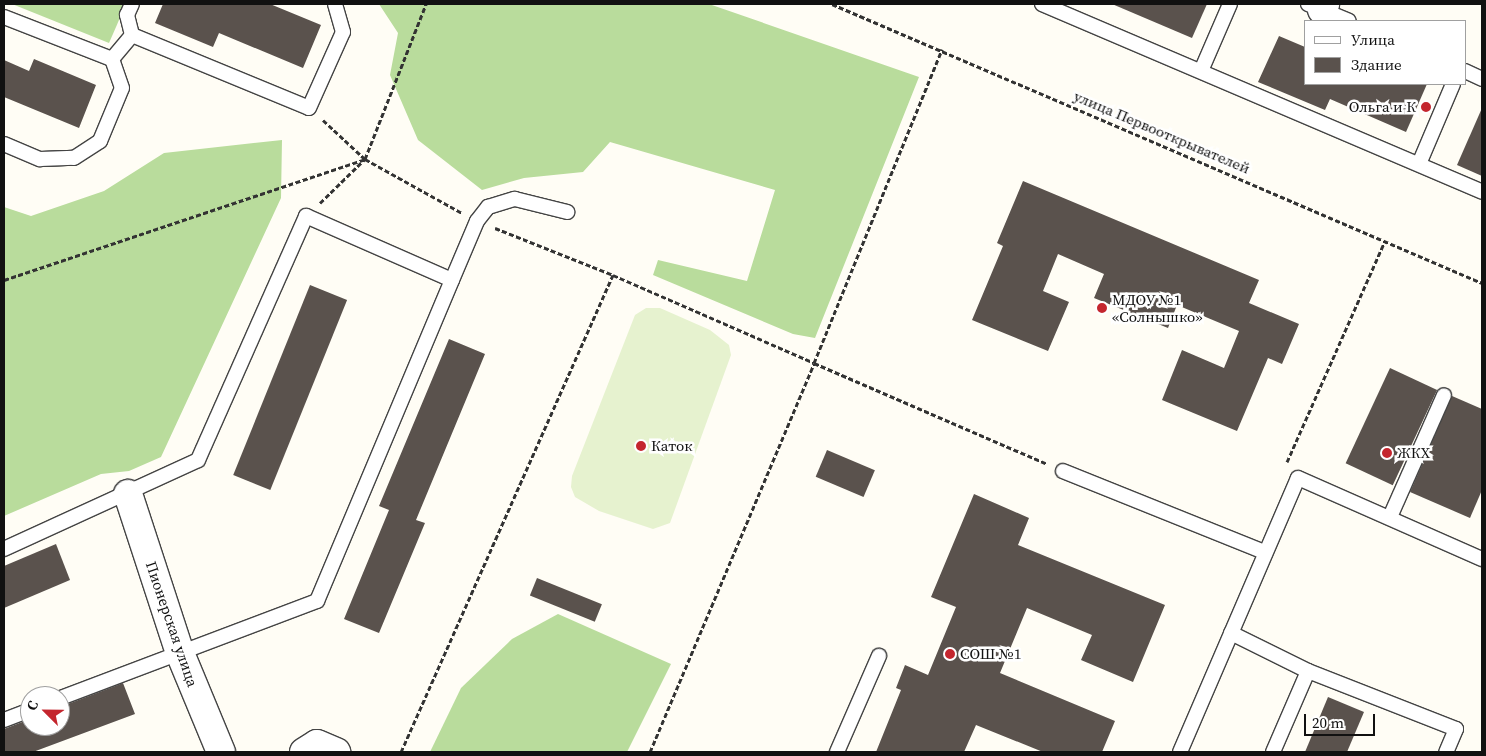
<!DOCTYPE html>
<html>
<head>
<meta charset="utf-8">
<style>
	body { margin:0 }
	#map { position:relative; width:1486px; height:756px; overflow:hidden; background:#fffdf5; font-family:"Source Serif 4",serif }
	div>[style] { position:absolute }
	[style*='--x'] { left:calc(var(--x)*1px); top:calc(var(--y)*1px); width:calc(var(--w)*1px); rotate:calc(var(--a)*1deg) }
	.forest>* { inset:0; background:#b9dc9c }
	.pitch>* { inset:0; background:#e6f2cf }
	.building>* { inset:0; background:#5a524d; transform-origin:0 0 }
	.path>* { height:3px; margin-top:-1.5px; transform-origin:0; background:repeating-linear-gradient(90deg,#333 0 5px,transparent 0 7.5px) }
	.roads { filter:drop-shadow(1px 0 #444) drop-shadow(-1px 0 #444) drop-shadow(0 1px #444) drop-shadow(0 -1px #444) }
	.service>* { height:14px; margin:-7px; padding:0 7px; transform-origin:7px; border-radius:7px; background:#fff }
	.minor>* { height:28px; margin:-14px; padding:0 14px; transform-origin:14px; border-radius:14px; background:#fff }
	.dots>* { width:14px; height:14px; translate:-50% -50%; box-sizing:border-box; border:2px solid #fff; border-radius:50% }
	span { translate:-50% -50%; white-space:nowrap; text-align:center; line-height:1.15; -webkit-text-stroke:5px #fff; paint-order:stroke }
	.poi-label { font-size:15px; color:#111 }
	.right { translate:-100% -50%; text-align:right }
	.left { translate:0 -50%; text-align:left }
	.street-label { font-size:15px; color:#111 }
	.frame { position:absolute; inset:0; border:5px solid #111; pointer-events:none }
	.legend { position:absolute; left:1304px; top:20px; width:162px; height:65px; box-sizing:border-box; background:#fff; border:1px solid #a0a0a0; margin:0; padding:6px 9px; list-style:none; font-size:15px; color:#111 }
	.legend li { display:flex; align-items:center; gap:10px; height:25px }
	.legend b { width:25px; border:1px solid #a0a0a0 }
	.north { position:absolute; left:20px; top:686px; width:50px; height:50px; box-sizing:border-box; background:#fff; border:1px solid #a0a0a0; border-radius:50%; rotate:293deg; font-size:14px; font-weight:700; line-height:20px; text-align:center; color:#111 }
	.north::after { content:''; display:block; margin:auto; width:18px; height:22px; background:#c4262e; clip-path:polygon(50% 0,100% 100%,50% 72%,0 100%) }
	.scale { position:absolute; left:1304px; top:714px; width:71px; height:22px; box-sizing:border-box; border:2px solid #111; border-top:0; padding-left:6px; font-size:15px; line-height:18px; white-space:nowrap; color:#111; -webkit-text-stroke:4px #fff; paint-order:stroke }
</style>
</head>
<body>
<div id="map">
	<div class="forest">
		<i style="clip-path:polygon(12px 4px,126px 4px,109px 43px)"></i>
		<i style="clip-path:polygon(379px 4px,709px 4px,919px 77px,815px 338px,793px 334px,653px 275px,658px 260px,747px 281px,775px 190px,610px 142px,583px 172px,524px 178px,482px 190px,418px 140px,390px 75px,398px 33px)"></i>
		<i style="clip-path:polygon(282px 140px,281px 198px,161px 457px,129px 471px,101px 474px,4px 516px,4px 207px,31px 216px,104px 191px,164px 153px)"></i>
		<i style="clip-path:polygon(558px 614px,671px 664px,627px 752px,430px 752px,461px 688px,512px 639px)"></i>
	</div>
	<div class="pitch">
		<i style="clip-path:polygon(646px 308px,660px 308px,710px 330px,729px 345px,731px 355px,670px 523px,653px 529px,599px 511px,575px 497px,571px 487px,572px 476px,635px 315px)"></i>
	</div>
	<div class="building">
		<i style="clip-path:polygon(163px 4px,270px 4px,321px 25px,303px 68px,219px 33px,213px 47px,155px 23px)"></i>
		<i style="clip-path:polygon(1112px 4px,1207px 4px,1192px 38px)"></i>
		<i style="clip-path:polygon(1279px 36px,1305px 47px,1305px 84px,1427px 84px,1406px 132px,1330px 99px,1325px 110px,1258px 82px)"></i>
		<i style="clip-path:polygon(34px 59px,96px 85px,79px 128px,4px 97px,4px 60px,29px 71px)"></i>
		<i style="clip-path:polygon(1482px 108px,1482px 176px,1457px 165px)"></i>
		<i style="clip-path:polygon(1023px 181px,1259px 280px,1249px 303px,1299px 324px,1282px 364px,1268px 358px,1237px 431px,1162px 400px,1182px 350px,1224px 368px,1239px 331px,1177px 305px,1168px 328px,1094px 298px,1104px 274px,1058px 254px,1043px 291px,1069px 302px,1048px 351px,972px 320px,1003px 246px,997px 243px)"></i>
		<i style="left:310px;top:285px;width:40px;height:205px;rotate:22deg"></i>
		<i style="clip-path:polygon(449px 339px,485px 354px,416px 520px,425px 523px,379px 633px,344px 619px,389px 510px,379px 506px)"></i>
		<i style="left:1390px;top:368px;width:52px;height:105px;rotate:25deg"></i>
		<i style="clip-path:polygon(1452px 396px,1482px 409px,1482px 490px,1470px 518px,1410px 492px)"></i>
		<i style="left:827px;top:450px;width:52px;height:29px;rotate:23deg"></i>
		<i style="clip-path:polygon(974px 494px,1029px 518px,1018px 545px,1165px 605px,1133px 682px,1081px 660px,1092px 635px,1027px 608px,1000px 673px,1115px 721px,1102px 752px,1043px 752px,976px 725px,964px 752px,876px 752px,901px 690px,896px 688px,905px 665px,928px 675px,956px 607px,931px 597px)"></i>
		<i style="clip-path:polygon(56px 544px,70px 580px,4px 608px,4px 566px)"></i>
		<i style="left:537px;top:578px;width:70px;height:19px;rotate:22deg"></i>
		<i style="clip-path:polygon(123px 683px,135px 714px,33px 752px,4px 752px,4px 729px,30px 719px,30px 726px,60px 726px,60px 707px)"></i>
		<i style="clip-path:polygon(1328px 697px,1364px 712px,1347px 752px,1305px 752px)"></i>
	</div>
	<div class="path">
		<i style="--x:832;--y:4;--w:707;--a:23.23"></i>
		<i style="--x:323;--y:120;--w:57;--a:42.9"></i>
		<i style="--x:365;--y:159;--w:111;--a:29.1"></i>
		<i style="--x:320;--y:203;--w:63;--a:-44.4"></i>
		<i style="--x:365;--y:159;--w:167;--a:-68.5"></i>
		<i style="--x:495;--y:228;--w:127;--a:21.7"></i>
		<i style="--x:613;--y:275;--w:219;--a:23.6"></i>
		<i style="--x:814;--y:363;--w:339;--a:-67.8"></i>
		<i style="--x:4;--y:280;--w:381;--a:-18.5"></i>
		<i style="--x:1287;--y:462;--w:242;--a:-66.1"></i>
		<i style="--x:401;--y:752;--w:522;--a:-66.04"></i>
		<i style="--x:650;--y:752;--w:422;--a:-67.1"></i>
		<i style="--x:814;--y:363;--w:254;--a:23.4"></i>
	</div>
	<div class="roads">
		<div class="service">
			<i style="--x:1042;--y:4;--w:478;--a:23.1"></i>
			<i style="--x:1308;--y:4;--w:44;--a:22.5"></i>
			<i style="--x:4;--y:17;--w:116;--a:21.3"></i>
			<i style="--x:112;--y:59;--w:31;--a:-50"></i>
			<i style="--x:132;--y:35;--w:191;--a:22.4"></i>
			<i style="--x:309;--y:108;--w:83;--a:-65.9"></i>
			<i style="--x:343;--y:32;--w:29;--a:-106"></i>
			<i style="--x:132;--y:35;--w:21;--a:-104"></i>
			<i style="--x:127;--y:15;--w:12;--a:-66"></i>
			<i style="--x:1201;--y:71;--w:73;--a:-66.6"></i>
			<i style="--x:1465;--y:71;--w:19;--a:25"></i>
			<i style="--x:4;--y:144;--w:39;--a:23"></i>
			<i style="--x:40;--y:159;--w:34;--a:-2"></i>
			<i style="--x:74;--y:158;--w:31;--a:-33"></i>
			<i style="--x:100;--y:141;--w:57;--a:-67.5"></i>
			<i style="--x:122;--y:88;--w:31;--a:-109"></i>
			<i style="--x:1419;--y:164;--w:87;--a:-67"></i>
			<i style="--x:452;--y:280;--w:64;--a:-67"></i>
			<i style="--x:477;--y:221;--w:18;--a:-52"></i>
			<i style="--x:488;--y:207;--w:28;--a:-17"></i>
			<i style="--x:515;--y:199;--w:54;--a:14"></i>
			<i style="--x:1063;--y:471;--w:218;--a:21.9"></i>
			<i style="--x:1390;--y:517;--w:133;--a:-66.1"></i>
			<i style="--x:4;--y:549;--w:213;--a:-24.6"></i>
			<i style="--x:198;--y:460;--w:267;--a:-66.1"></i>
			<i style="--x:306;--y:216;--w:159;--a:23.7"></i>
			<i style="--x:452;--y:280;--w:348;--a:112.8"></i>
			<i style="--x:317;--y:601;--w:275;--a:159.3"></i>
			<i style="--x:1231;--y:633;--w:86;--a:26.3"></i>
			<i style="--x:1308;--y:671;--w:159;--a:21.4"></i>
			<i style="--x:1456;--y:729;--w:25;--a:113"></i>
			<i style="--x:4;--y:720;--w:28;--a:-21"></i>
			<i style="--x:837;--y:752;--w:105;--a:-66.4"></i>
			<i style="--x:1180;--y:752;--w:298;--a:-66.7"></i>
			<i style="--x:1298;--y:478;--w:201;--a:23.8"></i>
			<i style="--x:1273;--y:752;--w:88;--a:-66.6"></i>
		</div>
		<div class="minor">
			<i style="--x:1322;--y:10;--w:7;--a:-63"></i>
			<i style="--x:128;--y:494;--w:167;--a:71.9"></i>
			<i style="--x:180;--y:653;--w:107;--a:67.5"></i>
			<i style="--x:304;--y:752;--w:15;--a:-32"></i>
			<i style="--x:317;--y:744;--w:21;--a:23"></i>
		</div>
	</div>
	<div class="dots">
		<i style="left:1426px;top:107px;background:#c4262e"></i>
		<i style="left:1102px;top:308px;background:#c4262e"></i>
		<i style="left:641px;top:446px;background:#c4262e"></i>
		<i style="left:1387px;top:453px;background:#c4262e"></i>
		<i style="left:950px;top:654px;background:#c4262e"></i>
	</div>
	<div class="poi-label">
		<span class="right" style="left:1416px;top:107px">Ольга и К</span>
		<span class="left" style="left:1112px;top:308px">МДОУ №1<br>«Солнышко»</span>
		<span class="left" style="left:651px;top:446px">Каток</span>
		<span class="left" style="left:1397px;top:453px">ЖКХ</span>
		<span class="left" style="left:960px;top:654px">СОШ №1</span>
	</div>
	<div class="street-label">
		<span style="left:1162px;top:132px;rotate:23deg">улица Первооткрывателей</span>
		<span style="left:172px;top:624px;rotate:71deg">Пионерская улица</span>
	</div>
	<div class="frame"></div>
	<ul class="legend">
	<li><b style="height:6px;background:#fff"></b>Улица</li>
	<li><b style="height:14px;background:#5a524d"></b>Здание</li>
	</ul>
	<div class="north">С</div>
	<div class="scale">20 m</div>
</div>
</body>
</html>
